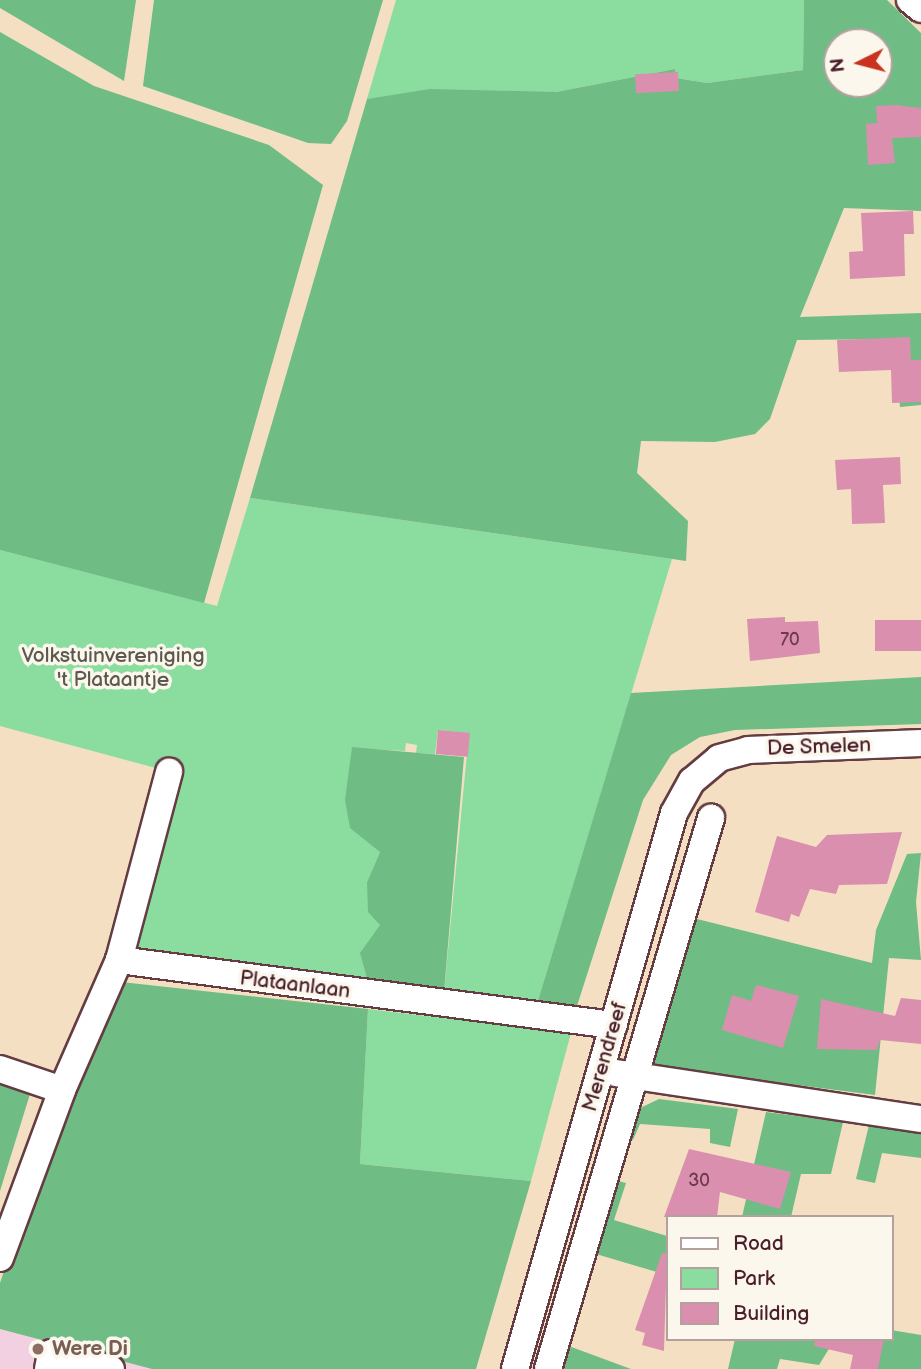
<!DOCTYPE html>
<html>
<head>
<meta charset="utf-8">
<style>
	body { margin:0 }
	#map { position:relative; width:921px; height:1369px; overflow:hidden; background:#f4dfc3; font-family:"Balsamiq Sans",sans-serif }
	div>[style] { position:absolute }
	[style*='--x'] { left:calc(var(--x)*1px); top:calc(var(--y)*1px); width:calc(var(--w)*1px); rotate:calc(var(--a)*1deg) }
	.built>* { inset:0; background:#f2cfe1 }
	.green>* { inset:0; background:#8add9e }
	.forest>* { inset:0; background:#6fbc85 }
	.building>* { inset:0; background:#da8faf; transform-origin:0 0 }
	.roads { filter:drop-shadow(2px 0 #643c42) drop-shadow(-2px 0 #643c42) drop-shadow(0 2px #643c42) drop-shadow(0 -2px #643c42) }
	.minor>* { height:26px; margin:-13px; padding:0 13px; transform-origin:13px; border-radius:13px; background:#fff }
	.dots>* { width:19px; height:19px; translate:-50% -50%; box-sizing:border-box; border:4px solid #fbf7ec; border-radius:50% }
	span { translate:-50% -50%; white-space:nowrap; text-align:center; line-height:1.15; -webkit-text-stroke:7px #fbf7ec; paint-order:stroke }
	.number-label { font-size:18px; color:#6e3b4c }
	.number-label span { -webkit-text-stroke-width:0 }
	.park-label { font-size:21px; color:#5d584e }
	.street-label { font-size:21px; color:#4a1f2b }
	.education-label { font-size:21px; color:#785e54; font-weight:700 }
	.left { translate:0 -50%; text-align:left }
	.legend { position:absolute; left:666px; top:1215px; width:228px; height:126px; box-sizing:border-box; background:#fbf7ec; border:2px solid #b4a19f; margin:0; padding:9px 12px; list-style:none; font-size:21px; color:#4a1f2b }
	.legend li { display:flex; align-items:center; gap:14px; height:35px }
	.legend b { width:35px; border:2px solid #b4a19f }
	.north { position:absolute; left:823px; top:28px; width:70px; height:70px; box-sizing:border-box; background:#fbf7ec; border:2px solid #b4a19f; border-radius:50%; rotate:264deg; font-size:19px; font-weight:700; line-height:28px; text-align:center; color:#4a1f2b }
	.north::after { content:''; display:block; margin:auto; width:24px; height:32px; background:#c8321e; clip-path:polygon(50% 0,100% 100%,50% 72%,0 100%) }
</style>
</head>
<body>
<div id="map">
	<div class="built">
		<i style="clip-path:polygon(0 1329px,152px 1369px,0 1369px)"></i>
	</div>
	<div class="green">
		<i style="clip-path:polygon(396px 0,804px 0,803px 70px,707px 83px,676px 78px,675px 69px,556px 92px,367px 99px)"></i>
		<i style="clip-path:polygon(250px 498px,672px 559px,537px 1004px,444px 992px,469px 733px,438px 730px,435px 754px,416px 753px,417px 745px,406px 743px,405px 751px,352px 748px,351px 765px,380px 852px,367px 882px,380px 925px,368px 982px,137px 950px,178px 774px,0 726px,0 550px,217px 606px)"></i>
		<i style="clip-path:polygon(368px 1009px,571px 1033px,531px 1181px,360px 1164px)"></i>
	</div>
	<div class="forest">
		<i style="clip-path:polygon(0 0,136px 0,124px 81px,0 8px)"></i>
		<i style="clip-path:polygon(154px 0,383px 0,347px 121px,331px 144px,308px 143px,143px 86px)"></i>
		<i style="clip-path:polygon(evenodd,804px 0,887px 0,921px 33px,921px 211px,844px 208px,800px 317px,921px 313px,921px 405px,900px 407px,894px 339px,797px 340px,770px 419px,755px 434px,715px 442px,641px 441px,637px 473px,688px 521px,686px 561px,250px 498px,367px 99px,430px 89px,556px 92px,675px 69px,676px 78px,707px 83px,803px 70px,804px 0,837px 42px,879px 42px,879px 84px,837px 84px,837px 42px)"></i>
		<i style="clip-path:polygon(0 32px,94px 86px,269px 145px,323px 185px,204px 603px,0 550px)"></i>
		<i style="clip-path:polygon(921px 677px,921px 724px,735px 730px,700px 737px,671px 755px,643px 800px,576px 1009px,537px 1004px,631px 693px)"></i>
		<i style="clip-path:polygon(352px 747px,464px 757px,444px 992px,368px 982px,360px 953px,380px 925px,368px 912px,367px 882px,380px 852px,350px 828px,345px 800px)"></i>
		<i style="clip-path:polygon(921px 853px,916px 902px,921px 960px,889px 958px,875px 1095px,642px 1065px,677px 914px,872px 963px,876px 930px,907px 854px)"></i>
		<i style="clip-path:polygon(121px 982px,368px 1009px,360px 1164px,531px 1181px,476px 1369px,152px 1369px,0 1329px,0 1283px,19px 1226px)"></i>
		<i style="clip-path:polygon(0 1084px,30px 1094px,0 1191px)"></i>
		<i style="clip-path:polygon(659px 1099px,738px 1109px,730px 1147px,710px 1143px,710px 1129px,640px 1124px,633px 1140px,628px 1138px,634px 1111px)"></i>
		<i style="clip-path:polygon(766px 1112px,843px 1122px,831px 1174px,801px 1174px,791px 1217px,742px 1217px)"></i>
		<i style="clip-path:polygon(869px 1125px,921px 1132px,921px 1158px,882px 1153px,875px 1183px,856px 1179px)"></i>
		<i style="clip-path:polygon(614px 1180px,626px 1183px,614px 1220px,667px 1236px,667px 1275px,596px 1254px)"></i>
		<i style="clip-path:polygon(891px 1330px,921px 1335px,921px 1369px,872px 1369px,875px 1339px,891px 1339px)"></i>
		<i style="clip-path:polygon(735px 1339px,835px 1339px,819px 1365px,780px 1359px,777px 1369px,728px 1369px)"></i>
		<i style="clip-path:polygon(566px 1345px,631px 1369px,558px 1369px)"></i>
	</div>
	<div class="building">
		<i style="left:678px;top:72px;width:19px;height:43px;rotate:87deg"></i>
		<i style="clip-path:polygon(896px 105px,921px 108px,921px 137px,892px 138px,895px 163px,868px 165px,866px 124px,877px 123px,876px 106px)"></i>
		<i style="clip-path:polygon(913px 211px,914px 234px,904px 234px,905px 276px,850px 279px,849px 252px,863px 251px,861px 213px)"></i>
		<i style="clip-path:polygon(910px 337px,911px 360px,921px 360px,921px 402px,892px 403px,891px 370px,839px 372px,837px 340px)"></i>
		<i style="clip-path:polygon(900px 457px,901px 484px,883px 485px,885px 523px,852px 524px,851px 489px,837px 490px,835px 460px)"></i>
		<i style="clip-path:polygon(785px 617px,785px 622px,818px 621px,820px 653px,750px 661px,747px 619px)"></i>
		<i style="left:921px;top:620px;width:31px;height:46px;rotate:90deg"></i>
		<i style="left:438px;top:730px;width:32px;height:24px;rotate:5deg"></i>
		<i style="clip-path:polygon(902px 832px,887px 884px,839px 885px,836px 894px,810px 889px,799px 917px,791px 914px,789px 922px,755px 912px,777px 836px,816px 847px,827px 835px)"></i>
		<i style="clip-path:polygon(756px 985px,799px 996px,783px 1048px,722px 1030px,732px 995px,751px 1001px)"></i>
		<i style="clip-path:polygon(901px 998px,921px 1000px,921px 1044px,880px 1040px,877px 1050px,817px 1049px,821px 999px,895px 1016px)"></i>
		<i style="clip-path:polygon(689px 1149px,791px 1172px,780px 1209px,720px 1192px,717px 1217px,664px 1217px)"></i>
		<i style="clip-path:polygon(662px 1253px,667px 1253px,664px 1351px,642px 1345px,645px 1333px,635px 1330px)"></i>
		<i style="clip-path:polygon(815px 1339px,884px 1339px,878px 1369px,850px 1369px,853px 1355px,814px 1346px)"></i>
	</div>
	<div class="roads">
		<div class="minor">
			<i style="--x:910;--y:0;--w:14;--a:39"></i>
			<i style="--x:119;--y:960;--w:195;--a:-75.1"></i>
			<i style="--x:0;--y:1069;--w:65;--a:18.7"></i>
			<i style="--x:62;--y:1090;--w:142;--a:-66.3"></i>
			<i style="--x:119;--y:960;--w:499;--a:7.5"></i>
			<i style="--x:616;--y:1073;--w:308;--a:8.6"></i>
			<i style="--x:0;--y:1258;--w:179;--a:-69.7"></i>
			<i style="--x:48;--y:1369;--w:16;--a:-79"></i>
			<i style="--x:51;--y:1353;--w:62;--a:14.9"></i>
			<i style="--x:515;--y:1369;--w:578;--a:-74.04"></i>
			<i style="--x:674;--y:813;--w:37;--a:-61"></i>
			<i style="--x:692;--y:781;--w:35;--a:-40"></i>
			<i style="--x:719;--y:758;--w:30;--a:-15"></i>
			<i style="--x:748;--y:750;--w:173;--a:-2.3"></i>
			<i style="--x:548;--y:1369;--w:575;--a:-73.52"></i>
		</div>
	</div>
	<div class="dots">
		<i style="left:38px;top:1349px;background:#8d6e63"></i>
	</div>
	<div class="number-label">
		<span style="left:790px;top:640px">70</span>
		<span style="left:699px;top:1181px">30</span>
	</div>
	<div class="park-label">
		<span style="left:113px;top:668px">Volkstuinvereniging<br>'t Plataantje</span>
	</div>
	<div class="street-label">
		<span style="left:819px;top:747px;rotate:-2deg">De Smelen</span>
		<span style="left:295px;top:985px;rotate:7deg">Plataanlaan</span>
		<span style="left:605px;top:1057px;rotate:-74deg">Merendreef</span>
	</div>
	<div class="education-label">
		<span class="left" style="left:52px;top:1349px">Were Di</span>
	</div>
	<ul class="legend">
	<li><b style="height:9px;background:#fff"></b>Road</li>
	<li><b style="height:19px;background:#8add9e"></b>Park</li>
	<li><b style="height:19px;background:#da8faf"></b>Building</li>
	</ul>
	<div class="north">N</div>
</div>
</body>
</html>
